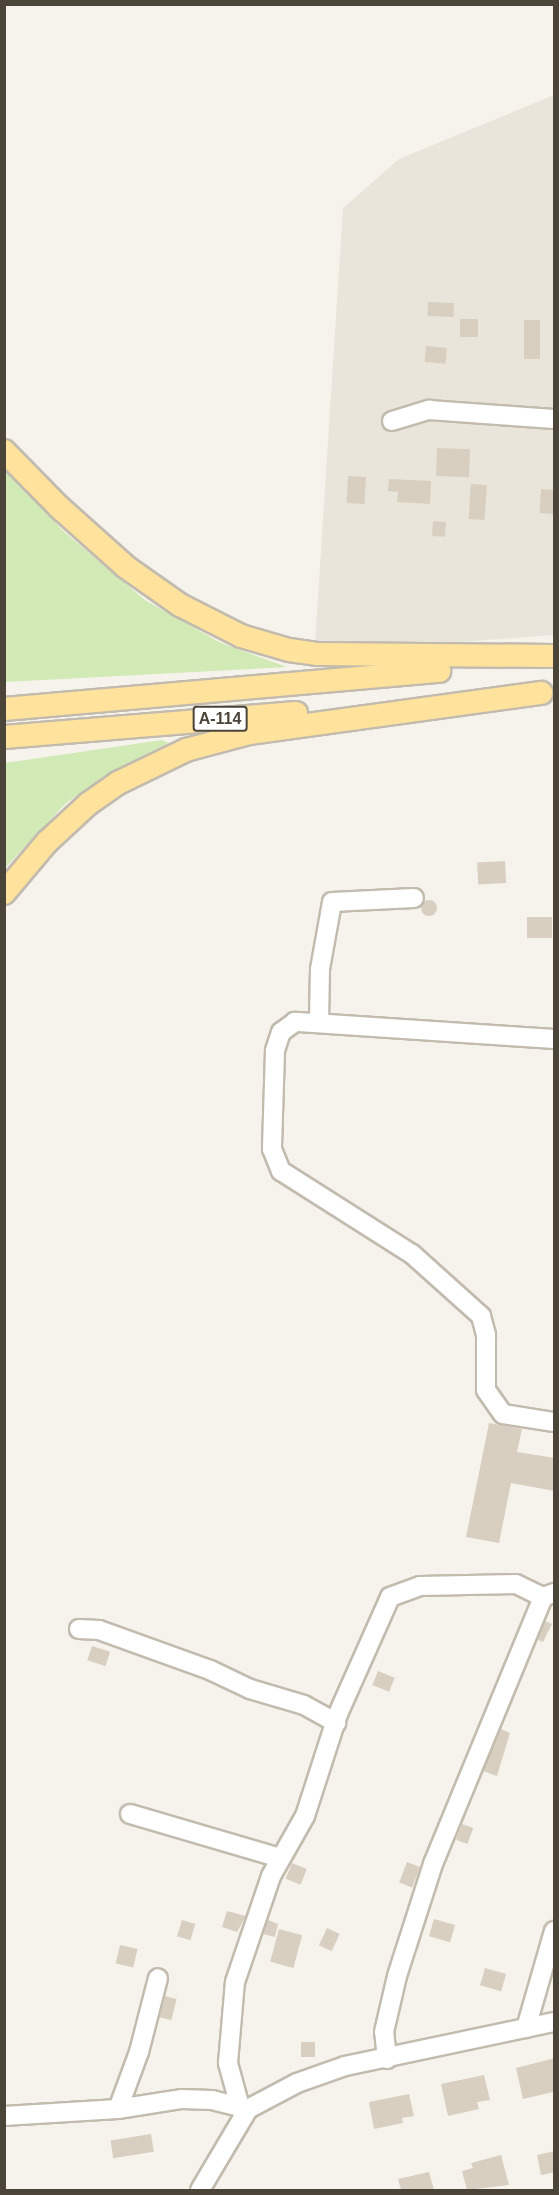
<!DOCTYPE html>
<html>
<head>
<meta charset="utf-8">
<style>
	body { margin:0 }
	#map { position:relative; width:559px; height:2195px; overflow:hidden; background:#f6f3ec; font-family:Helvetica,sans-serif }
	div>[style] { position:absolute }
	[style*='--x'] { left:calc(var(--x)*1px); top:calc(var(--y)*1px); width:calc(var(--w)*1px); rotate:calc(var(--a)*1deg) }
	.residential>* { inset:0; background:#eae5da }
	.green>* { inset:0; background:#d2eab5 }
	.building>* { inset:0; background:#d8cfc1; transform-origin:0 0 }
	.round { border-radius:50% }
	.roads { filter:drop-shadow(2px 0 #c2bbae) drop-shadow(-2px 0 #c2bbae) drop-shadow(0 2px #c2bbae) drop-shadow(0 -2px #c2bbae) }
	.minor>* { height:18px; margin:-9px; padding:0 9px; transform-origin:9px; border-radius:9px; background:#fff }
	.major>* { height:22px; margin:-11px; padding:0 11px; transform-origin:11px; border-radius:11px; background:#ffe39c }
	span { translate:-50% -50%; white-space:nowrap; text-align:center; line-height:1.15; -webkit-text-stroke:6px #fff; paint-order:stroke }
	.shield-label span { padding:2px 4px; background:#fff; border:2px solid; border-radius:4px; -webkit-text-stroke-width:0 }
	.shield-label { font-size:16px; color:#4b4439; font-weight:700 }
	.frame { position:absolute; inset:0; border:6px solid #4b4439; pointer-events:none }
</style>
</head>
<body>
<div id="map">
	<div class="residential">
		<i style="clip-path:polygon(554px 95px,554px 635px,421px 645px,315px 643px,343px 208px,399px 159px)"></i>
	</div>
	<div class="green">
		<i style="clip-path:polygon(5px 468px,63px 531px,145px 600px,221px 643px,287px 667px,5px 682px)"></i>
		<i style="clip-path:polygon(162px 740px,169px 743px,113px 771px,66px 803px,5px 868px,5px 763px)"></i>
	</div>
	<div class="building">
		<i style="left:428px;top:302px;width:26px;height:14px;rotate:2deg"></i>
		<i style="left:460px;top:319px;width:18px;height:18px"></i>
		<i style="left:524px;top:320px;width:16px;height:39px"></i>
		<i style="left:426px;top:346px;width:21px;height:16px;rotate:5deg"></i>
		<i style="left:437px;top:448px;width:33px;height:28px;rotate:2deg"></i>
		<i style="left:348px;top:476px;width:18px;height:27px;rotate:3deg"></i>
		<i style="clip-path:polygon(389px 479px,431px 481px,430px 504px,397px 502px,398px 492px,388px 491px)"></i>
		<i style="left:471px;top:484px;width:16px;height:35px;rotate:4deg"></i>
		<i style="left:541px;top:489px;width:14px;height:24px;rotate:4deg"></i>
		<i style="left:433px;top:521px;width:13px;height:15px;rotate:4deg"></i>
		<i style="left:505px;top:861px;width:22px;height:28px;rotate:87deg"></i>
		<i class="round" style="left:421px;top:900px;width:16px;height:16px"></i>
		<i style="left:527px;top:917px;width:25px;height:21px"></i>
		<i style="clip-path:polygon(489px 1423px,522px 1429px,517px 1452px,555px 1458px,555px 1491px,511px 1483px,499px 1543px,466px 1537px)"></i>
		<i style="clip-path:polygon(545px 1621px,552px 1624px,543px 1642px,538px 1640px)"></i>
		<i style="left:92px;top:1646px;width:19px;height:15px;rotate:18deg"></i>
		<i style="left:378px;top:1671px;width:18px;height:15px;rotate:22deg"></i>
		<i style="clip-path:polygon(501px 1729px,510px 1733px,497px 1776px,483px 1771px)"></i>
		<i style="left:462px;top:1824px;width:12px;height:17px;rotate:20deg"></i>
		<i style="left:407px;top:1862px;width:14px;height:22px;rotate:21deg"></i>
		<i style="left:292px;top:1863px;width:16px;height:17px;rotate:22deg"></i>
		<i style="clip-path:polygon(227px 1911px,246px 1916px,237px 1932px,222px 1927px)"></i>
		<i style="left:434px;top:1919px;width:22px;height:18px;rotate:16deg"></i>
		<i style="left:182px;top:1920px;width:14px;height:17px;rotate:17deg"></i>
		<i style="clip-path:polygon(268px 1920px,278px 1924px,275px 1937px,263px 1934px)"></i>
		<i style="left:327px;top:1928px;width:14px;height:19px;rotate:25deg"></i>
		<i style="left:279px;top:1929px;width:24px;height:34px;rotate:15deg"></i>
		<i style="left:120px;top:1945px;width:18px;height:19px;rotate:13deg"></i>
		<i style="left:485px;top:1968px;width:22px;height:18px;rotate:16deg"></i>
		<i style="left:165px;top:1996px;width:12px;height:22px;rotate:14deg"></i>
		<i style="left:301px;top:2042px;width:14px;height:15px"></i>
		<i style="clip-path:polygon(555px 2058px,553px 2092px,523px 2099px,516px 2068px)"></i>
		<i style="clip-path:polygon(484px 2075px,490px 2100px,477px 2102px,479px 2109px,448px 2116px,441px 2084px)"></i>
		<i style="clip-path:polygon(409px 2094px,414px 2116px,402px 2118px,403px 2123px,374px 2129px,369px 2102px)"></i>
		<i style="left:151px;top:2134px;width:18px;height:41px;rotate:81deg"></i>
		<i style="clip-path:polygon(555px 2151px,555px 2172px,541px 2175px,537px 2155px)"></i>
		<i style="clip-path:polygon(501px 2155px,509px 2185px,467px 2190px,462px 2171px,473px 2168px,471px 2163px)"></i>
		<i style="clip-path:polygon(429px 2172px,434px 2190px,401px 2190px,398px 2179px)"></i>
	</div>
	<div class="roads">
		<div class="minor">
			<i style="--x:392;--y:421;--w:39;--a:-17"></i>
			<i style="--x:429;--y:410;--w:125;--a:4.1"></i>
			<i style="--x:319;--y:1021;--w:52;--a:-88.9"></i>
			<i style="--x:320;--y:969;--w:68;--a:-79.8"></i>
			<i style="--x:332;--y:902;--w:82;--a:-2.8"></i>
			<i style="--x:554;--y:1039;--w:260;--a:-176.2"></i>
			<i style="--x:295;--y:1022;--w:17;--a:144"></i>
			<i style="--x:281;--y:1032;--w:20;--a:108"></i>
			<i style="--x:275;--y:1051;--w:98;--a:91.8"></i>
			<i style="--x:272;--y:1149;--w:24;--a:68"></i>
			<i style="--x:281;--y:1171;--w:155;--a:32.4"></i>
			<i style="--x:412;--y:1254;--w:93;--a:41.9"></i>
			<i style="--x:481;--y:1316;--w:20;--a:75"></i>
			<i style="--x:486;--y:1335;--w:55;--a:90"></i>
			<i style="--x:486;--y:1390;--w:29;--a:55"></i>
			<i style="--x:503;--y:1414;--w:52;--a:8.9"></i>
			<i style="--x:79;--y:1629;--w:20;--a:3"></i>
			<i style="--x:99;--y:1630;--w:118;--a:19.8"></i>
			<i style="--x:210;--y:1670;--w:44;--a:25.4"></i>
			<i style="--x:250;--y:1689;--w:56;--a:16.5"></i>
			<i style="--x:304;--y:1705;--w:37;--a:29"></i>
			<i style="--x:130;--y:1814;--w:156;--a:16.3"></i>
			<i style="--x:526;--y:2028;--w:101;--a:-73.9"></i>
			<i style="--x:387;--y:2059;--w:27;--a:-96"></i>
			<i style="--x:384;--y:2032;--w:57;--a:-76.9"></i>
			<i style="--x:397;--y:1976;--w:118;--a:-72.2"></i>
			<i style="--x:433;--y:1864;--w:289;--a:-67.6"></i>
			<i style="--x:543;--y:1597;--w:12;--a:-20"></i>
			<i style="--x:240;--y:2107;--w:46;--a:-105.3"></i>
			<i style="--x:228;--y:2063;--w:81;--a:-85.1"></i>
			<i style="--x:235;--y:1982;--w:112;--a:-71.2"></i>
			<i style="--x:271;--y:1876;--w:69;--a:-60.5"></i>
			<i style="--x:305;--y:1816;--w:107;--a:-72.1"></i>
			<i style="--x:338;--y:1714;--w:128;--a:-66"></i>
			<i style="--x:390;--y:1597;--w:32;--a:-20"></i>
			<i style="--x:420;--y:1586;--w:96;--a:-1.2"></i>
			<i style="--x:516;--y:1584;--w:30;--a:26"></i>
			<i style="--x:118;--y:2109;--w:61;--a:-69.8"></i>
			<i style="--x:139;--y:2052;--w:76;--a:-75.6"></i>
			<i style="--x:4;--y:2116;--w:114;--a:-3.5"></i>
			<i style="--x:118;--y:2109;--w:65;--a:-8.9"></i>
			<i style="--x:182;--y:2099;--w:30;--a:2"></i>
			<i style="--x:212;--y:2100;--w:37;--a:14"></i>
			<i style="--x:200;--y:2190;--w:94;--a:-59.3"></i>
			<i style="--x:248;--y:2109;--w:55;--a:-28"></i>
			<i style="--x:297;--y:2083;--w:51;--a:-19.5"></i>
			<i style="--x:345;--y:2066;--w:214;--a:-11.9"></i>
		</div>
		<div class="major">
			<i style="--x:4;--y:451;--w:78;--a:45.5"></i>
			<i style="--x:59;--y:507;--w:90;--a:41.8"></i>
			<i style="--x:126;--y:567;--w:66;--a:35.1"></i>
			<i style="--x:180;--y:605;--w:68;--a:26.9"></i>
			<i style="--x:241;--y:636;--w:50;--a:16.3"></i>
			<i style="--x:289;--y:650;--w:28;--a:8"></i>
			<i style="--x:317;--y:654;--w:237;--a:0.5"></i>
			<i style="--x:4;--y:709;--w:437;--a:-5"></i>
			<i style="--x:4;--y:737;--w:293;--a:-4.7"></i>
			<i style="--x:4;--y:893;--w:67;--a:-49.9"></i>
			<i style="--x:47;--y:842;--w:56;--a:-42.8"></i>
			<i style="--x:88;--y:804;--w:37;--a:-35"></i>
			<i style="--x:118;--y:783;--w:76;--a:-25.9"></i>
			<i style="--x:186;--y:750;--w:65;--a:-15.1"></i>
			<i style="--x:249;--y:733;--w:295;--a:-7.8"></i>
		</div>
	</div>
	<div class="shield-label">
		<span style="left:220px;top:719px">А-114</span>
	</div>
	<div class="frame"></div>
</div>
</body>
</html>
